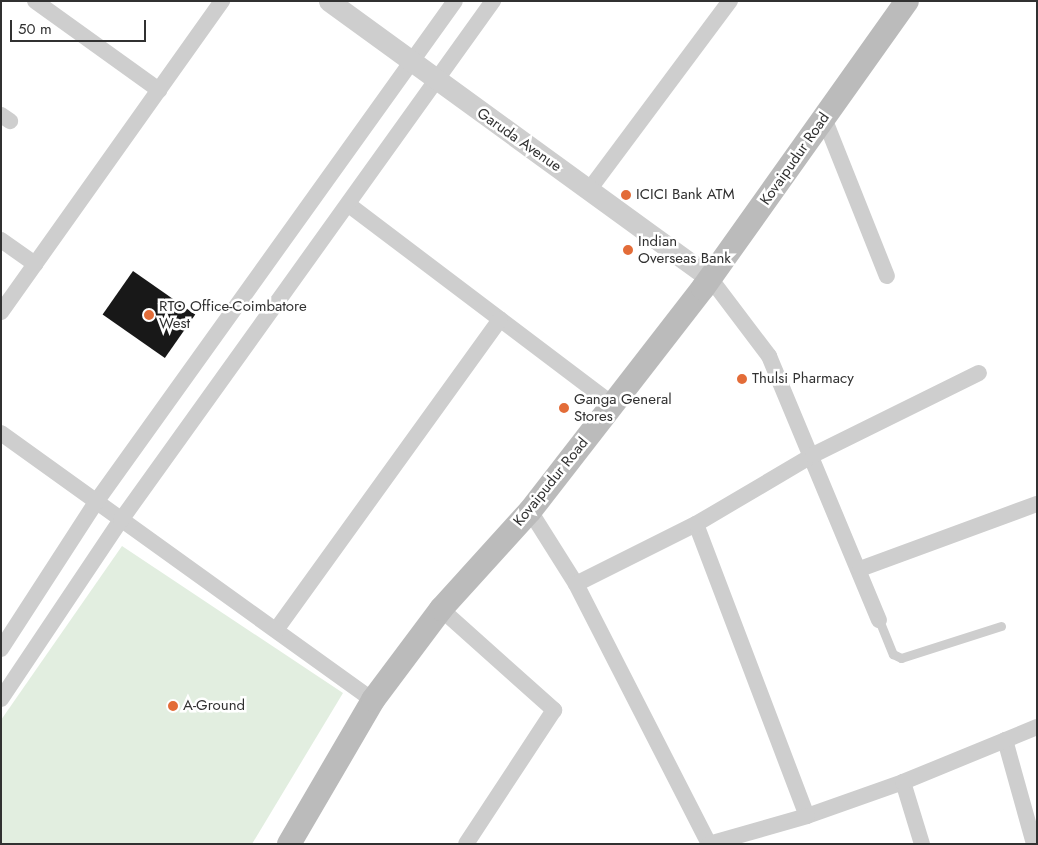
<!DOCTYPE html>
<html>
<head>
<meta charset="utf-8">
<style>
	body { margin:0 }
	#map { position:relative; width:1038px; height:845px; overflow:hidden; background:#fff; font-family:Jost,sans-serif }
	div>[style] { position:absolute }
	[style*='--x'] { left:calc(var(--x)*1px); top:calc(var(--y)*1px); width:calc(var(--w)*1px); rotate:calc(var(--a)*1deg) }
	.green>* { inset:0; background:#e2eee0 }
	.building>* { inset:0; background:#181818; transform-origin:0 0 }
	.service>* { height:9px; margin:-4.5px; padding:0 4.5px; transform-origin:4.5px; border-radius:4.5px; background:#cecece }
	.minor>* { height:16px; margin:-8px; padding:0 8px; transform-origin:8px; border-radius:8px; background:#cecece }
	.tertiary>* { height:21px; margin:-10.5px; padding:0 10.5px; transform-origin:10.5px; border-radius:10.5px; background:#cecece }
	.secondary>* { height:24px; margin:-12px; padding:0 12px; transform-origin:12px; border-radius:12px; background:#bbb }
	.dots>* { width:14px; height:14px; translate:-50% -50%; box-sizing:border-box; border:2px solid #fff; border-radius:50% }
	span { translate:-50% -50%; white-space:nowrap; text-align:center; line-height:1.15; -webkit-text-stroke:5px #fff; paint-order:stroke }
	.street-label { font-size:15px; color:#313131 }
	.poi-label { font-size:15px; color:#313131 }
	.left { translate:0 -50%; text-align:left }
	.frame { position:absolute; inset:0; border:2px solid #313131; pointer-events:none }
	.scale { position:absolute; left:10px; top:20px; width:136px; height:22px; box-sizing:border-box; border:2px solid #313131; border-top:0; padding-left:6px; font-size:15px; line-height:18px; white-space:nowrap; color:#313131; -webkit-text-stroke:4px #fff; paint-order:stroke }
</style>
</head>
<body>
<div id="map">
	<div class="green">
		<i style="clip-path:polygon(122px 546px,343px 693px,252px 844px,1px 844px,1px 720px)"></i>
	</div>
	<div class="building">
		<i style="left:133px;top:271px;width:76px;height:53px;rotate:35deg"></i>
	</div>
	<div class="service">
		<i style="--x:879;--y:620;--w:37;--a:68"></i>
		<i style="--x:893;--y:654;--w:9;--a:27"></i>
		<i style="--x:901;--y:658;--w:105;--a:-17.7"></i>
	</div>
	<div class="minor">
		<i style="--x:35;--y:1;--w:153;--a:35.7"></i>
		<i style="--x:1;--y:115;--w:11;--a:34"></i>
		<i style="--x:824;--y:118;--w:170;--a:68.3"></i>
		<i style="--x:589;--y:190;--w:236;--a:-53.3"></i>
		<i style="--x:349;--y:205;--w:331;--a:37.1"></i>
		<i style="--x:1;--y:240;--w:42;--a:35.2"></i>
		<i style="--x:710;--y:278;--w:98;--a:52.9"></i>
		<i style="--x:769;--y:356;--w:286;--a:67.4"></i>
		<i style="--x:1;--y:312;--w:382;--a:-54.6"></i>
		<i style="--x:1;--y:433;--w:458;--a:35.7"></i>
		<i style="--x:530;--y:511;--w:86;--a:57.8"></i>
		<i style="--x:576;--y:584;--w:134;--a:-26.6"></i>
		<i style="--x:696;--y:524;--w:312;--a:69.2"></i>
		<i style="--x:807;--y:816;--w:102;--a:-19.5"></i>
		<i style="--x:903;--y:782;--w:65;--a:73"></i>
		<i style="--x:696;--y:524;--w:136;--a:-30.5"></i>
		<i style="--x:813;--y:455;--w:185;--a:-26.3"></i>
		<i style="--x:860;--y:569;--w:189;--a:-20.2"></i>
		<i style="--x:576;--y:584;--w:292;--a:62.9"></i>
		<i style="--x:441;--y:609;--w:152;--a:41.8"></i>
		<i style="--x:554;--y:710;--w:160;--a:123.3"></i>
		<i style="--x:276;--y:630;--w:383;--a:-54.2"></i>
		<i style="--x:1;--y:649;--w:175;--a:-57.1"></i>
		<i style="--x:96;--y:502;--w:616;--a:-54.38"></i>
		<i style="--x:1;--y:699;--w:216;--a:-56.2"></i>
		<i style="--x:121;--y:520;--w:639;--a:-54.37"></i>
		<i style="--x:1005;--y:740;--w:108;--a:74.4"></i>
		<i style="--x:903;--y:782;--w:145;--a:-22.3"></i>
		<i style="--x:709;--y:844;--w:102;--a:-15.9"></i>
	</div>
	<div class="tertiary">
		<i style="--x:329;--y:1;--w:471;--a:36"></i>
	</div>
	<div class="secondary">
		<i style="--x:289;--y:844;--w:167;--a:-59.7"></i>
		<i style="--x:373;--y:700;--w:114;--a:-53.2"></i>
		<i style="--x:441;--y:609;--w:132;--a:-47.8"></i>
		<i style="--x:530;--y:511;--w:282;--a:-52.2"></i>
		<i style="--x:703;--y:288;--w:352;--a:-54.6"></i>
	</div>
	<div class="dots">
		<i style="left:626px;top:195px;background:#e36c38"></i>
		<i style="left:628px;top:250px;background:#e36c38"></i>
		<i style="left:149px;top:315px;background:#e36c38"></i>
		<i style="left:742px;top:379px;background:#e36c38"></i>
		<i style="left:564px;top:408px;background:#e36c38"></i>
		<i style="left:173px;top:706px;background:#e36c38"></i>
	</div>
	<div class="street-label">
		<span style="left:519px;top:140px;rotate:35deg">Garuda Avenue</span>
		<span style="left:795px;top:159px;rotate:-55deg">Kovaipudur Road</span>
		<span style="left:551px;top:482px;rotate:-51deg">Kovaipudur Road</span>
	</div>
	<div class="poi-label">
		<span class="left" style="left:636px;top:195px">ICICI Bank ATM</span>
		<span class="left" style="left:638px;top:250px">Indian<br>Overseas Bank</span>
		<span class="left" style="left:159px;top:315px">RTO Office-Coimbatore<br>West</span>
		<span class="left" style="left:752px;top:379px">Thulsi Pharmacy</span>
		<span class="left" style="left:574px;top:408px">Ganga General<br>Stores</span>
		<span class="left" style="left:183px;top:706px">A-Ground</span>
	</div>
	<div class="frame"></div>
	<div class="scale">50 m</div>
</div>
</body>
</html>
